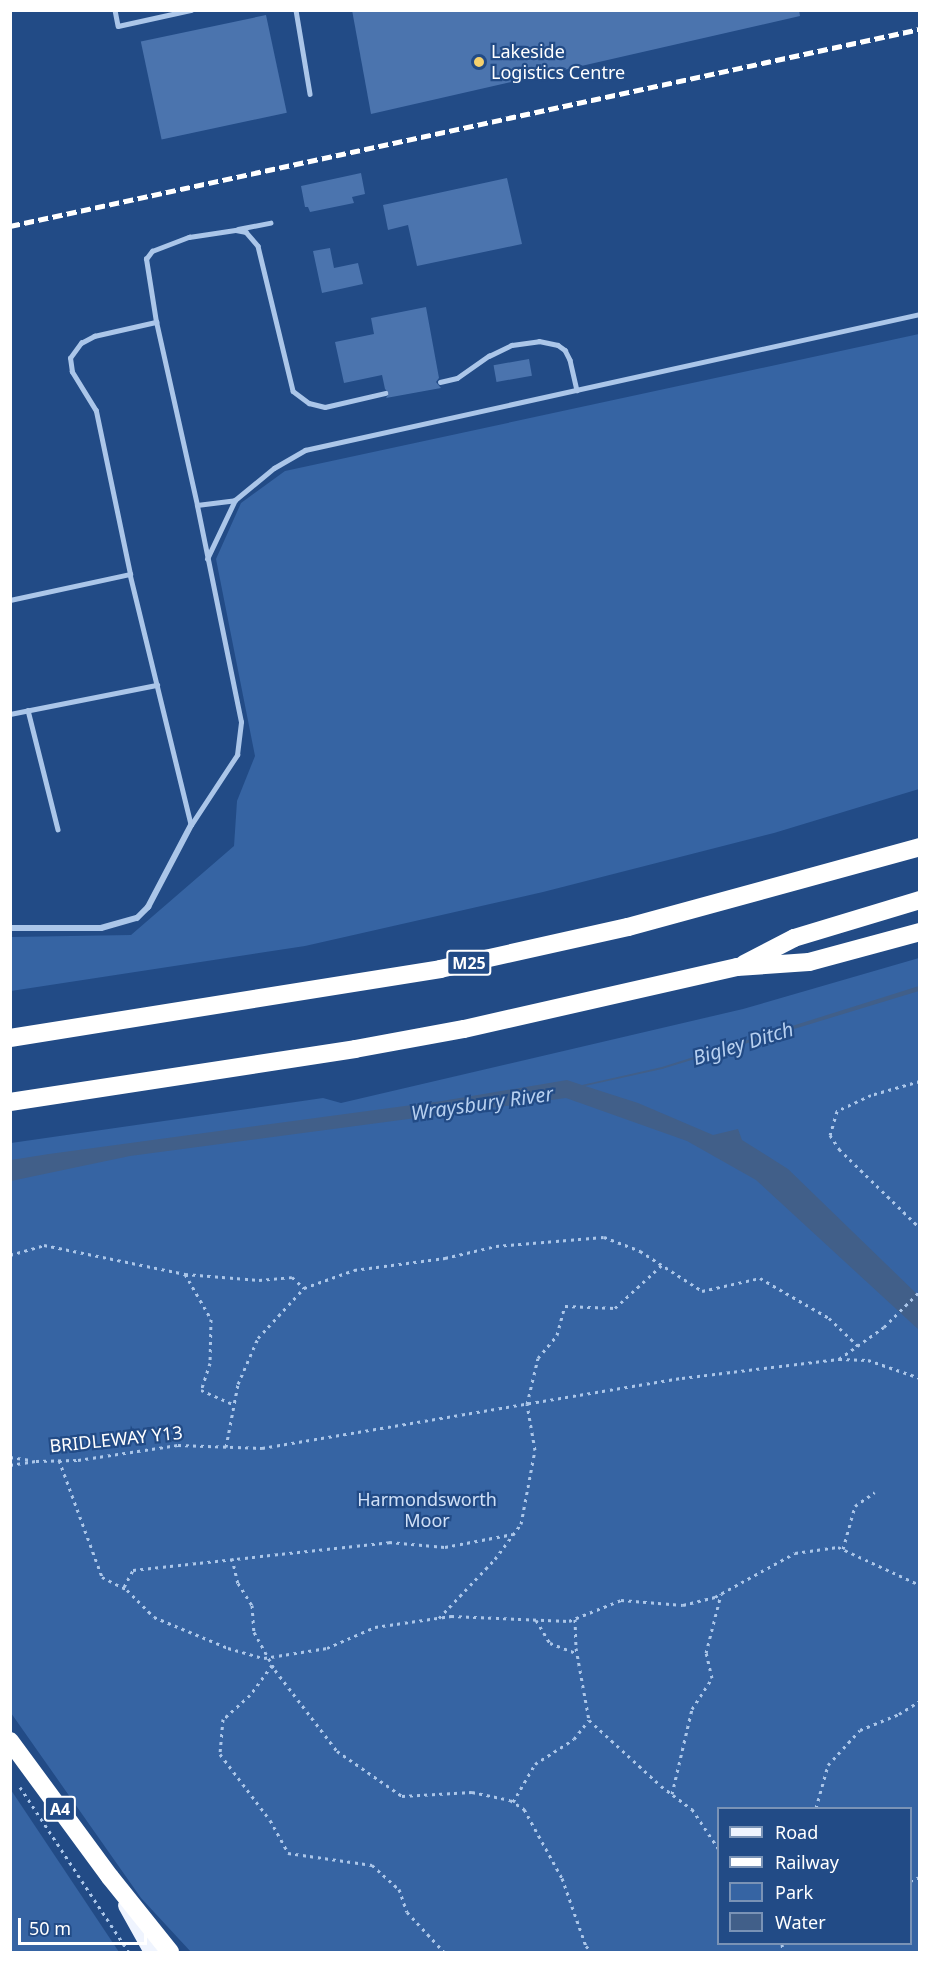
<!DOCTYPE html>
<html>
<head>
<meta charset="utf-8">
<style>
	body { margin:0 }
	#map { position:relative; width:930px; height:1963px; overflow:hidden; background:#224b86; font-family:"Noto Sans",sans-serif }
	div>[style] { position:absolute }
	[style*='--x'] { left:calc(var(--x)*1px); top:calc(var(--y)*1px); width:calc(var(--w)*1px); rotate:calc(var(--a)*1deg) }
	.green>* { inset:0; background:#3664a3 }
	.water>* { inset:0; background:#415f89 }
	.building>* { inset:0; background:#4b74ae; transform-origin:0 0 }
	.path>* { height:3px; margin-top:-1.5px; transform-origin:0; background:repeating-linear-gradient(90deg,#abc6e9 0 3px,transparent 0 7.5px) }
	.lane>* { height:4.5px; margin:-2.25px; padding:0 2.25px; transform-origin:2.25px; border-radius:2.25px; background:#abc6e9 }
	.street>* { height:6px; margin:-3px; padding:0 3px; transform-origin:3px; border-radius:3px; background:#abc6e9 }
	.primary>* { height:15px; margin:-7.5px; padding:0 7.5px; transform-origin:7.5px; border-radius:7.5px; background:#eff4fe }
	.highway>* { height:18px; margin:-9px; padding:0 9px; transform-origin:9px; border-radius:9px; background:#fff }
	.rail>* { height:4.5px; margin-top:-2.25px; transform-origin:0; background:repeating-linear-gradient(90deg,#fff 0 10px,transparent 0 14.5px) }
	.dots>* { width:16px; height:16px; translate:-50% -50%; box-sizing:border-box; border:3px solid #224b86; border-radius:50% }
	span { translate:-50% -50%; white-space:nowrap; text-align:center; line-height:1.15; -webkit-text-stroke:4.5px #224b86; paint-order:stroke }
	.shield-label span { padding:2px 4px; background:#224b86; border:2px solid; border-radius:4px; -webkit-text-stroke-width:0 }
	.shield-label { font-size:16px; color:#fff; font-weight:700 }
	.poi-label { font-size:18px; color:#fff }
	.left { translate:0 -50%; text-align:left }
	.street-label { font-size:18px; color:#fff }
	.park-label { font-size:18px; color:#d0e0f7 }
	.water-label { font-size:20px; color:#b7d0f0; font-style:italic }
	.frame { position:absolute; inset:0; border:12px solid #fff; pointer-events:none }
	.legend { position:absolute; left:717px; top:1807px; width:195px; height:138px; box-sizing:border-box; background:#224b86; border:2px solid #7a93b6; margin:0; padding:8px 10px; list-style:none; font-size:18px; color:#fff }
	.legend li { display:flex; align-items:center; gap:12px; height:30px }
	.legend b { width:30px; border:2px solid #7a93b6 }
	.scale { position:absolute; left:18px; top:1918px; width:129px; height:27px; box-sizing:border-box; border:3px solid #fff; border-top:0; padding-left:8px; font-size:18px; line-height:21px; white-space:nowrap; color:#fff; -webkit-text-stroke:4px #224b86; paint-order:stroke }
</style>
</head>
<body>
<div id="map">
	<div class="green">
		<i style="clip-path:polygon(919px 334px,919px 789px,774px 833px,543px 892px,305px 946px,11px 991px,11px 937px,131px 935px,234px 846px,237px 801px,255px 756px,216px 559px,241px 503px,285px 471px)"></i>
		<i style="clip-path:polygon(evenodd,919px 958px,919px 1952px,191px 1952px,141px 1898px,11px 1713px,11px 1143px,323px 1098px,341px 1103px,743px 1009px,919px 958px,718px 1808px,910px 1808px,910px 1944px,718px 1944px,718px 1808px)"></i>
		<i style="clip-path:polygon(11px 1790px,119px 1952px,11px 1952px)"></i>
	</div>
	<div class="water">
		<i style="clip-path:polygon(919px 986px,919px 991px,662px 1069px,585px 1086px,638px 1103px,713px 1135px,738px 1129px,742px 1140px,788px 1169px,919px 1296px,919px 1330px,756px 1180px,687px 1141px,566px 1098px,130px 1156px,11px 1181px,11px 1160px,49px 1154px,442px 1101px,567px 1080px,582px 1085px,662px 1067px)"></i>
	</div>
	<div class="building">
		<i style="clip-path:polygon(352px 10px,799px 10px,800px 16px,371px 114px)"></i>
		<i style="left:266px;top:15px;width:100px;height:128px;rotate:78deg"></i>
		<i style="clip-path:polygon(361px 173px,365px 194px,352px 197px,354px 203px,310px 212px,308px 207px,305px 207px,301px 186px)"></i>
		<i style="clip-path:polygon(507px 178px,522px 244px,417px 266px,408px 225px,388px 230px,383px 205px)"></i>
		<i style="clip-path:polygon(330px 248px,334px 268px,358px 263px,363px 284px,322px 293px,313px 251px)"></i>
		<i style="clip-path:polygon(426px 307px,439px 378px,436px 382px,441px 388px,386px 398px,389px 393px,385px 389px,382px 375px,344px 383px,335px 342px,374px 334px,371px 318px)"></i>
		<i style="left:529px;top:359px;width:17px;height:36px;rotate:80deg"></i>
	</div>
	<div class="path">
		<i style="--x:920;--y:1081;--w:51;--a:164.1"></i>
		<i style="--x:871;--y:1095;--w:38;--a:155"></i>
		<i style="--x:837;--y:1111;--w:25;--a:106"></i>
		<i style="--x:830;--y:1135;--w:17;--a:57"></i>
		<i style="--x:839;--y:1149;--w:113;--a:44.3"></i>
		<i style="--x:10;--y:1255;--w:35;--a:-16"></i>
		<i style="--x:44;--y:1245;--w:144;--a:11.6"></i>
		<i style="--x:185;--y:1274;--w:74;--a:4.6"></i>
		<i style="--x:259;--y:1280;--w:33;--a:-5"></i>
		<i style="--x:292;--y:1277;--w:16;--a:43"></i>
		<i style="--x:185;--y:1274;--w:52;--a:60"></i>
		<i style="--x:211;--y:1319;--w:44;--a:91.3"></i>
		<i style="--x:210;--y:1363;--w:28;--a:108"></i>
		<i style="--x:201;--y:1390;--w:36;--a:24"></i>
		<i style="--x:839;--y:1359;--w:55;--a:-35.4"></i>
		<i style="--x:884;--y:1327;--w:51;--a:-45"></i>
		<i style="--x:226;--y:1447;--w:64;--a:-79.2"></i>
		<i style="--x:238;--y:1384;--w:50;--a:-66.5"></i>
		<i style="--x:258;--y:1338;--w:68;--a:-47.4"></i>
		<i style="--x:304;--y:1288;--w:53;--a:-19.8"></i>
		<i style="--x:354;--y:1270;--w:92;--a:-7.5"></i>
		<i style="--x:445;--y:1258;--w:52;--a:-13.2"></i>
		<i style="--x:496;--y:1246;--w:108;--a:-4.8"></i>
		<i style="--x:604;--y:1237;--w:39;--a:21"></i>
		<i style="--x:640;--y:1251;--w:74;--a:32.8"></i>
		<i style="--x:702;--y:1291;--w:59;--a:-12.6"></i>
		<i style="--x:760;--y:1278;--w:80;--a:30.1"></i>
		<i style="--x:829;--y:1318;--w:40;--a:44"></i>
		<i style="--x:10;--y:1457;--w:21;--a:8"></i>
		<i style="--x:59;--y:1460;--w:125;--a:69.8"></i>
		<i style="--x:102;--y:1577;--w:28;--a:27"></i>
		<i style="--x:127;--y:1590;--w:38;--a:45"></i>
		<i style="--x:154;--y:1617;--w:80;--a:22.7"></i>
		<i style="--x:228;--y:1648;--w:37;--a:16"></i>
		<i style="--x:264;--y:1658;--w:64;--a:-9"></i>
		<i style="--x:327;--y:1648;--w:52;--a:-23.6"></i>
		<i style="--x:375;--y:1627;--w:77;--a:-8.2"></i>
		<i style="--x:451;--y:1616;--w:118;--a:2.4"></i>
		<i style="--x:569;--y:1621;--w:56;--a:-22"></i>
		<i style="--x:621;--y:1600;--w:62;--a:4.6"></i>
		<i style="--x:683;--y:1605;--w:33;--a:-14"></i>
		<i style="--x:715;--y:1597;--w:91;--a:-28.8"></i>
		<i style="--x:795;--y:1553;--w:43;--a:-7.9"></i>
		<i style="--x:838;--y:1547;--w:90;--a:24.9"></i>
		<i style="--x:10;--y:1465;--w:26;--a:-9"></i>
		<i style="--x:36;--y:1461;--w:42;--a:-1.4"></i>
		<i style="--x:78;--y:1460;--w:101;--a:-8.5"></i>
		<i style="--x:178;--y:1445;--w:84;--a:2"></i>
		<i style="--x:262;--y:1448;--w:426;--a:-9.5"></i>
		<i style="--x:682;--y:1378;--w:158;--a:-6.9"></i>
		<i style="--x:839;--y:1359;--w:29;--a:2"></i>
		<i style="--x:868;--y:1360;--w:55;--a:19.1"></i>
		<i style="--x:843;--y:1549;--w:45;--a:-74.4"></i>
		<i style="--x:855;--y:1506;--w:24;--a:-35"></i>
		<i style="--x:232;--y:1558;--w:26;--a:77"></i>
		<i style="--x:238;--y:1583;--w:26;--a:58"></i>
		<i style="--x:252;--y:1605;--w:27;--a:86"></i>
		<i style="--x:254;--y:1632;--w:43;--a:61.1"></i>
		<i style="--x:275;--y:1670;--w:102;--a:52.6"></i>
		<i style="--x:337;--y:1751;--w:79;--a:34.7"></i>
		<i style="--x:402;--y:1796;--w:70;--a:-3.3"></i>
		<i style="--x:472;--y:1792;--w:39;--a:12"></i>
		<i style="--x:510;--y:1800;--w:17;--a:33"></i>
		<i style="--x:524;--y:1809;--w:79;--a:61.2"></i>
		<i style="--x:562;--y:1878;--w:72;--a:70.6"></i>
		<i style="--x:586;--y:1946;--w:8;--a:45"></i>
		<i style="--x:124;--y:1587;--w:19;--a:-62"></i>
		<i style="--x:133;--y:1570;--w:258;--a:-6.2"></i>
		<i style="--x:389;--y:1542;--w:56;--a:5.1"></i>
		<i style="--x:445;--y:1547;--w:69;--a:-10.8"></i>
		<i style="--x:439;--y:1618;--w:81;--a:-46.5"></i>
		<i style="--x:495;--y:1559;--w:44;--a:-53.4"></i>
		<i style="--x:521;--y:1524;--w:75;--a:-79.3"></i>
		<i style="--x:535;--y:1450;--w:47;--a:-99.9"></i>
		<i style="--x:527;--y:1404;--w:47;--a:-76.6"></i>
		<i style="--x:538;--y:1358;--w:30;--a:-50"></i>
		<i style="--x:557;--y:1335;--w:30;--a:-75"></i>
		<i style="--x:565;--y:1306;--w:50;--a:2.3"></i>
		<i style="--x:615;--y:1308;--w:64;--a:-42.5"></i>
		<i style="--x:575;--y:1619;--w:29;--a:88"></i>
		<i style="--x:576;--y:1648;--w:73;--a:79.8"></i>
		<i style="--x:589;--y:1720;--w:98;--a:42.5"></i>
		<i style="--x:661;--y:1786;--w:39;--a:37"></i>
		<i style="--x:692;--y:1809;--w:47;--a:56.3"></i>
		<i style="--x:536;--y:1620;--w:27;--a:59"></i>
		<i style="--x:550;--y:1643;--w:28;--a:21"></i>
		<i style="--x:272;--y:1665;--w:37;--a:126"></i>
		<i style="--x:250;--y:1695;--w:36;--a:138"></i>
		<i style="--x:223;--y:1719;--w:35;--a:95"></i>
		<i style="--x:220;--y:1754;--w:83;--a:52.9"></i>
		<i style="--x:270;--y:1820;--w:38;--a:61"></i>
		<i style="--x:288;--y:1853;--w:85;--a:8.1"></i>
		<i style="--x:372;--y:1865;--w:36;--a:42"></i>
		<i style="--x:399;--y:1889;--w:24;--a:71"></i>
		<i style="--x:407;--y:1912;--w:54;--a:47.2"></i>
		<i style="--x:20;--y:1787;--w:198;--a:56.6"></i>
		<i style="--x:672;--y:1794;--w:87;--a:-76.8"></i>
		<i style="--x:692;--y:1709;--w:37;--a:-57"></i>
		<i style="--x:712;--y:1678;--w:26;--a:-103"></i>
		<i style="--x:706;--y:1653;--w:61;--a:-75.7"></i>
		<i style="--x:513;--y:1802;--w:44;--a:-59.9"></i>
		<i style="--x:535;--y:1764;--w:46;--a:-32.7"></i>
		<i style="--x:574;--y:1739;--w:24;--a:-52"></i>
		<i style="--x:816;--y:1808;--w:45;--a:-74.4"></i>
		<i style="--x:828;--y:1765;--w:47;--a:-47.6"></i>
		<i style="--x:860;--y:1730;--w:42;--a:-22.3"></i>
		<i style="--x:899;--y:1714;--w:25;--a:-32"></i>
		<i style="--x:910;--y:1881;--w:11;--a:-22"></i>
		<i style="--x:782;--y:1944;--w:8;--a:83"></i>
	</div>
	<div class="lane">
		<i style="--x:115;--y:10;--w:16;--a:79"></i>
		<i style="--x:118;--y:26;--w:75;--a:-12.4"></i>
		<i style="--x:296;--y:10;--w:85;--a:80.5"></i>
		<i style="--x:238;--y:229;--w:33;--a:-11"></i>
		<i style="--x:440;--y:382;--w:17;--a:-13"></i>
		<i style="--x:457;--y:378;--w:39;--a:-35"></i>
		<i style="--x:489;--y:356;--w:25;--a:-26"></i>
		<i style="--x:512;--y:345;--w:27;--a:-8"></i>
		<i style="--x:539;--y:341;--w:19;--a:12"></i>
		<i style="--x:558;--y:345;--w:9;--a:36"></i>
		<i style="--x:565;--y:350;--w:11;--a:63"></i>
		<i style="--x:570;--y:360;--w:31;--a:77"></i>
		<i style="--x:197;--y:505;--w:38;--a:-7"></i>
		<i style="--x:207;--y:559;--w:65;--a:-64.6"></i>
		<i style="--x:235;--y:500;--w:50;--a:-39.4"></i>
		<i style="--x:274;--y:468;--w:36;--a:-30"></i>
		<i style="--x:305;--y:450;--w:630;--a:-12.47"></i>
		<i style="--x:130;--y:574;--w:167;--a:-101.8"></i>
		<i style="--x:96;--y:411;--w:46;--a:-121.6"></i>
		<i style="--x:72;--y:372;--w:14;--a:-98"></i>
		<i style="--x:70;--y:358;--w:19;--a:-54"></i>
		<i style="--x:81;--y:343;--w:15;--a:-28"></i>
		<i style="--x:94;--y:336;--w:64;--a:-12.7"></i>
		<i style="--x:10;--y:600;--w:123;--a:-12.2"></i>
		<i style="--x:130;--y:574;--w:258;--a:76.3"></i>
		<i style="--x:28;--y:710;--w:123;--a:75.9"></i>
		<i style="--x:10;--y:714;--w:150;--a:-11.2"></i>
		<i style="--x:191;--y:825;--w:84;--a:-56.7"></i>
		<i style="--x:237;--y:755;--w:33;--a:-83"></i>
		<i style="--x:241;--y:722;--w:221;--a:-101.5"></i>
		<i style="--x:197;--y:505;--w:188;--a:-102.6"></i>
		<i style="--x:156;--y:322;--w:64;--a:-99"></i>
		<i style="--x:146;--y:259;--w:10;--a:-53"></i>
		<i style="--x:152;--y:251;--w:40;--a:-21"></i>
		<i style="--x:189;--y:237;--w:48;--a:-8.5"></i>
		<i style="--x:236;--y:230;--w:10;--a:11"></i>
		<i style="--x:246;--y:232;--w:18;--a:49"></i>
		<i style="--x:258;--y:246;--w:149;--a:76.4"></i>
		<i style="--x:293;--y:391;--w:20;--a:37"></i>
		<i style="--x:309;--y:403;--w:16;--a:14"></i>
		<i style="--x:325;--y:407;--w:62;--a:-13.1"></i>
	</div>
	<div class="street">
		<i style="--x:10;--y:928;--w:91;--a:0"></i>
		<i style="--x:101;--y:928;--w:37;--a:-16"></i>
		<i style="--x:137;--y:918;--w:16;--a:-45"></i>
		<i style="--x:148;--y:907;--w:93;--a:-62.3"></i>
	</div>
	<div class="primary">
		<i style="--x:125;--y:1905;--w:54;--a:61"></i>
	</div>
	<div class="highway">
		<i style="--x:744;--y:964;--w:56;--a:-27.5"></i>
		<i style="--x:794;--y:938;--w:132;--a:-16.8"></i>
		<i style="--x:10;--y:1038;--w:436;--a:-9.1"></i>
		<i style="--x:440;--y:969;--w:193;--a:-12.6"></i>
		<i style="--x:628;--y:927;--w:303;--a:-15.3"></i>
		<i style="--x:10;--y:1102;--w:349;--a:-8.7"></i>
		<i style="--x:355;--y:1049;--w:111;--a:-10.4"></i>
		<i style="--x:464;--y:1029;--w:280;--a:-12.8"></i>
		<i style="--x:737;--y:967;--w:72;--a:-4"></i>
		<i style="--x:809;--y:962;--w:115;--a:-15.1"></i>
		<i style="--x:10;--y:1741;--w:169;--a:53.7"></i>
		<i style="--x:110;--y:1877;--w:96;--a:51.3"></i>
	</div>
	<div class="rail">
		<i style="--x:10;--y:226;--w:931;--a:-12.22"></i>
	</div>
	<div class="dots">
		<i style="left:479px;top:62px;background:#f5d16d"></i>
	</div>
	<div class="shield-label">
		<span style="left:469px;top:963px">M25</span>
		<span style="left:60px;top:1809px">A4</span>
	</div>
	<div class="poi-label">
		<span class="left" style="left:491px;top:62px">Lakeside<br>Logistics Centre</span>
	</div>
	<div class="street-label">
		<span style="left:116px;top:1439px;rotate:-6deg">BRIDLEWAY Y13</span>
	</div>
	<div class="park-label">
		<span style="left:427px;top:1510px">Harmondsworth<br>Moor</span>
	</div>
	<div class="water-label">
		<span style="left:743px;top:1043px;rotate:-17deg">Bigley Ditch</span>
		<span style="left:482px;top:1103px;rotate:-8deg">Wraysbury River</span>
	</div>
	<div class="frame"></div>
	<ul class="legend">
	<li><b style="height:8px;background:#eff4fe"></b>Road</li>
	<li><b style="height:8px;background:#fff"></b>Railway</li>
	<li><b style="height:16px;background:#3664a3"></b>Park</li>
	<li><b style="height:16px;background:#415f89"></b>Water</li>
	</ul>
	<div class="scale">50 m</div>
</div>
</body>
</html>
